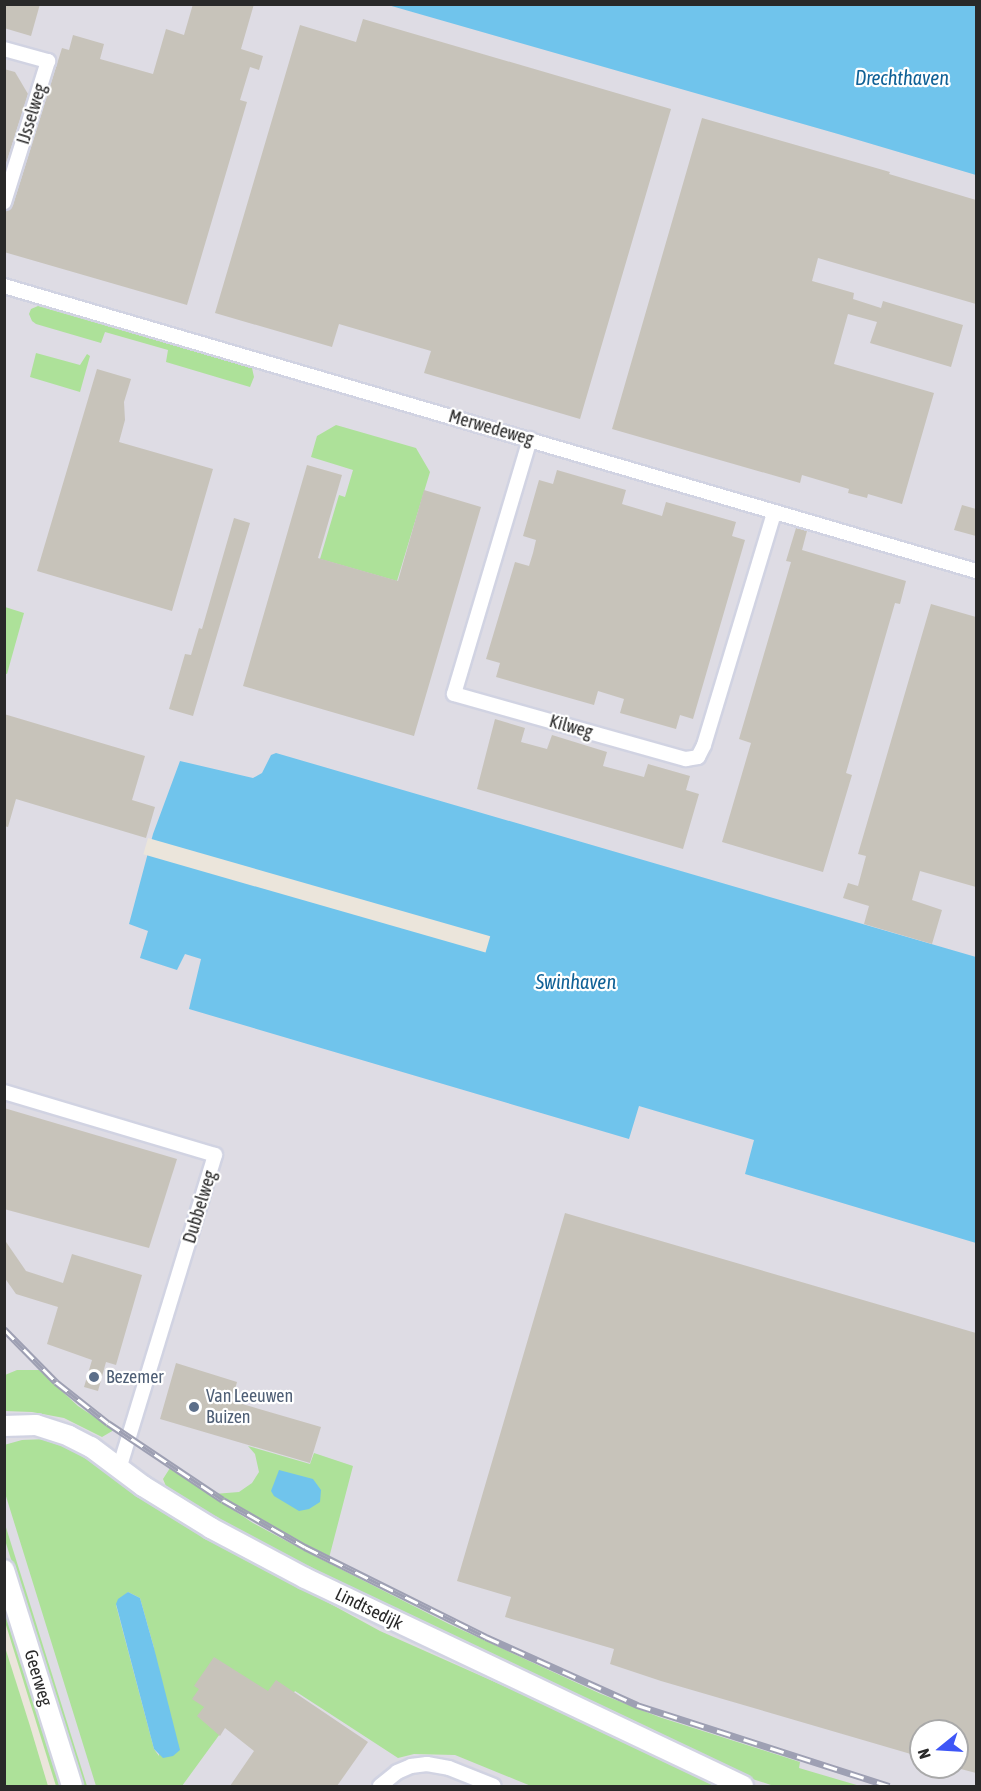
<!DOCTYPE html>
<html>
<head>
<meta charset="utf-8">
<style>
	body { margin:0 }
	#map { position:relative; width:981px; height:1791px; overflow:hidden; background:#ebe5db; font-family:"Asap Condensed",sans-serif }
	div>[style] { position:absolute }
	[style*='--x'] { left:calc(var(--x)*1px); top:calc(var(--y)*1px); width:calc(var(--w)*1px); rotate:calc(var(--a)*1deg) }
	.industrial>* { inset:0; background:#dedce4 }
	.green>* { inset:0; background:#ade199 }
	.water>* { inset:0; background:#70c4ec }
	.pier>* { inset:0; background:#ebe5db; transform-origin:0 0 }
	.building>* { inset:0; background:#c7c3ba }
	.roads { filter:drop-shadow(2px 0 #d1d3e2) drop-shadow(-2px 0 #d1d3e2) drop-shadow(0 2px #d1d3e2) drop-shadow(0 -2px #d1d3e2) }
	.street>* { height:14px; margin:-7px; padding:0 7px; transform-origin:7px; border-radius:7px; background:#fff }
	.secondary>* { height:20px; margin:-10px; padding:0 10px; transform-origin:10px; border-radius:10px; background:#fff }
	.rail>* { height:7px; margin-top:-3.5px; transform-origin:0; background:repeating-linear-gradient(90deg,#fff 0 14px,#9ea0b3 0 28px); box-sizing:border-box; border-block:2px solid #9ea0b3 }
	.dots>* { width:16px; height:16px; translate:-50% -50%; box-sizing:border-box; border:3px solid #fff; border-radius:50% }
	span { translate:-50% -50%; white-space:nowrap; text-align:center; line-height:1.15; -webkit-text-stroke:4.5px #fff; paint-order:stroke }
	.street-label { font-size:18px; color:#292929 }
	.service-label { font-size:18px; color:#4e5e75 }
	.left { translate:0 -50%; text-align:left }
	.water-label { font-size:20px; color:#106196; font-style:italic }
	.frame { position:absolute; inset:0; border:6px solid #292929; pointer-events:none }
	.north { position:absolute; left:909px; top:1719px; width:60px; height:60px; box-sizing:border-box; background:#fff; border:2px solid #a9a9a9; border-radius:50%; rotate:252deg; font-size:16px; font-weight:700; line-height:24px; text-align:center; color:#292929 }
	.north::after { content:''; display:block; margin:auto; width:21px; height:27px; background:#3e56f6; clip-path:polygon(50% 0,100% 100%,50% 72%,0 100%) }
</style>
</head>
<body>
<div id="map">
	<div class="industrial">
		<i style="clip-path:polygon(evenodd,4px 5px,976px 5px,976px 1786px,66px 1786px,4px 1590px,4px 5px,921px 1731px,957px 1731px,957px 1767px,921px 1767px,921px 1731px)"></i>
	</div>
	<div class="green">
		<i style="clip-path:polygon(38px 306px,252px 368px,254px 377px,250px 387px,166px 362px,168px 350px,105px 332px,101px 343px,36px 324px,32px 321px,29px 314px,31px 309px)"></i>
		<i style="clip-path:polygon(36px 353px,80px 365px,87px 354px,90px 356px,80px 392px,30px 377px)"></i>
		<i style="clip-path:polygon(336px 425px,416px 448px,430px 472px,397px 581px,320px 559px,339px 495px,345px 497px,353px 470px,311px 457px,317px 436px)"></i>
		<i style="clip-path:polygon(5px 607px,24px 613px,7px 674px,4px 673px)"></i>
		<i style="clip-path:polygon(17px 1370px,39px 1370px,78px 1406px,114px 1430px,102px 1437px,64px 1418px,32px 1412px,5px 1411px,5px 1375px)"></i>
		<i style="clip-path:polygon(evenodd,48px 1439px,90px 1452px,230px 1549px,380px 1631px,610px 1733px,719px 1786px,531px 1786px,455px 1755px,414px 1754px,398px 1758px,295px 1691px,286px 1704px,225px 1727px,182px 1786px,96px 1786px,5px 1493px,4px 1445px,22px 1440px,48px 1439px,128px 1592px,140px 1598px,154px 1648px,159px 1756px,154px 1749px,116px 1605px,128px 1592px)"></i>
		<i style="clip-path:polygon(248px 1446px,310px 1464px,314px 1453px,353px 1466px,329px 1558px,266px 1527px,214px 1494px,239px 1492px,252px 1483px,259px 1472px,255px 1454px)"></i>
		<i style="clip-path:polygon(170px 1468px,253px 1523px,305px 1551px,449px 1624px,601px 1694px,659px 1717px,800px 1762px,799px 1768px,860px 1786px,774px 1786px,740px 1775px,231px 1532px,168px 1491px,163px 1479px)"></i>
		<i style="clip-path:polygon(4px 1521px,87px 1786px,81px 1786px,5px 1540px)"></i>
		<i style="clip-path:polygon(4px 1598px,62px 1786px,56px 1786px,5px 1622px)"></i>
		<i style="clip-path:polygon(4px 1644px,30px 1726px,48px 1786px,5px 1786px)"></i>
	</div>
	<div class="water">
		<i style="clip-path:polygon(388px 5px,976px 5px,976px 175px,838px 134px)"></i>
		<i style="clip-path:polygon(276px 753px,976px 957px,976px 1243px,745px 1174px,754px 1140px,639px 1106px,629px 1139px,189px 1009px,201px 959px,185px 954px,177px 970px,140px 958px,148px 931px,129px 924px,153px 834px,180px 761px,253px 778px,262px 773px,271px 755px)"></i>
		<i style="clip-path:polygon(279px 1470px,313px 1479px,321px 1490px,320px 1502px,309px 1509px,299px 1511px,274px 1496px,271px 1491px)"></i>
		<i style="clip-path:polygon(128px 1592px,140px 1598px,154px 1648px,180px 1750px,173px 1756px,163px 1758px,154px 1749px,116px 1604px,118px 1599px)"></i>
	</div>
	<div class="pier">
		<i style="left:148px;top:838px;width:356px;height:17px;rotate:16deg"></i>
	</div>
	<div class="building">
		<i style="clip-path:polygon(4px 4px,40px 4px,31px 36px,4px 28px)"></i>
		<i style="clip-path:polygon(193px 4px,254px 4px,241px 49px,263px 56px,259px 70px,250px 67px,240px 100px,247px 102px,187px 305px,4px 252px,4px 211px,13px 205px,62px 48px,69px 50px,73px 35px,104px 44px,100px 59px,153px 74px,166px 29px,184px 35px)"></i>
		<i style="clip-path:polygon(363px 19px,671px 109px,580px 419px,424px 373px,431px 351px,339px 324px,332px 347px,215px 313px,300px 25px,356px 42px)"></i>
		<i style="clip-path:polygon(4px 69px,15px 72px,28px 94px,4px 170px)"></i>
		<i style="clip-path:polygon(702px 118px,890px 172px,889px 174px,976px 200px,976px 304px,818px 258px,812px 281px,854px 293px,853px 299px,881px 308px,883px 301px,963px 325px,951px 367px,870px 343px,877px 322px,848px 314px,834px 364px,934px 393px,902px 504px,868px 494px,867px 498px,848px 493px,849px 489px,802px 475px,800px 483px,612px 429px)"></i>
		<i style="clip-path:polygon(97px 369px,131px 379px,124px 402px,125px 420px,119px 442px,213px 469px,172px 611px,37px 571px)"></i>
		<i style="clip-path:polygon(307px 465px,342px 475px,318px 558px,398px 581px,424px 490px,481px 507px,414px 736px,243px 686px)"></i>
		<i style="clip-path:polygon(557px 470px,626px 490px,622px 504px,662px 516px,666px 502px,736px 522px,732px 536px,745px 540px,693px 719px,680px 715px,676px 729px,620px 713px,624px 699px,598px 691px,594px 705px,496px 677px,500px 663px,486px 659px,515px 562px,529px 566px,533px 553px,536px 540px,523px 536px,539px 480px,553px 484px)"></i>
		<i style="clip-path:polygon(962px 505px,976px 509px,976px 536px,954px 530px)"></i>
		<i style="clip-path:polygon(234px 518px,250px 523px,193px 716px,169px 709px,185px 654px,191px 655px,199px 628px,202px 629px)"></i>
		<i style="clip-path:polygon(796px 528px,807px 531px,802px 550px,906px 581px,900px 604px,895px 603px,846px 773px,852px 775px,823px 872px,722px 842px,751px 743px,739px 739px,791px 562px,786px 561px)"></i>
		<i style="clip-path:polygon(931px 604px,976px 617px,976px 887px,920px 871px,912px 900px,942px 910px,932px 944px,864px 924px,869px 906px,843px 898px,848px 883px,858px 886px,866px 856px,858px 854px)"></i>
		<i style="clip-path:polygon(4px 714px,145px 756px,132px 800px,155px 807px,146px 838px,16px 799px,8px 827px,4px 826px)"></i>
		<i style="clip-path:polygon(495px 719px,525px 728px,521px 742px,547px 749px,552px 735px,607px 752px,603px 766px,644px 777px,648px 764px,690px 776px,686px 790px,699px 794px,683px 849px,477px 789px)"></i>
		<i style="clip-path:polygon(4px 1108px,177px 1159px,149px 1248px,4px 1209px)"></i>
		<i style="clip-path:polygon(565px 1213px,976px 1333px,976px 1773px,957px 1768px,957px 1731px,921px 1731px,921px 1757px,661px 1681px,610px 1664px,614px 1649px,505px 1617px,511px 1597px,457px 1581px)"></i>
		<i style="clip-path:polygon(4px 1239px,26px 1271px,63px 1283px,72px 1254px,142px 1275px,116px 1365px,106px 1362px,98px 1391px,84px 1387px,92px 1360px,47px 1344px,58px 1307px,16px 1294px,4px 1277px)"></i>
		<i style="clip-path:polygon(176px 1363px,237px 1382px,232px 1401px,321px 1427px,310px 1463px,160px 1419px)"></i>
		<i style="clip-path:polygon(214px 1657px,268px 1691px,276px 1680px,368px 1742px,337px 1786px,230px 1786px,254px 1751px,225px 1728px,220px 1736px,197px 1716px,204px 1707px,192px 1699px,199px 1689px,194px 1686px)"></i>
	</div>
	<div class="roads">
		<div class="street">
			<i style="--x:4;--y:49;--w:46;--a:15.3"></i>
			<i style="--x:48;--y:61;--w:148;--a:107.3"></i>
			<i style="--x:4;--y:286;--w:1013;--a:16.34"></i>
			<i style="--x:530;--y:439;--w:266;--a:106.6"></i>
			<i style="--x:454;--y:694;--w:241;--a:15.7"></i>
			<i style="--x:686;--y:759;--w:12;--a:-9"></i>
			<i style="--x:698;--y:757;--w:13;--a:-63"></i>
			<i style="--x:704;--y:745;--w:242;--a:-73.2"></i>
			<i style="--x:4;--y:1092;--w:220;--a:16.6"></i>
			<i style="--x:215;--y:1155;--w:328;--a:107"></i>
			<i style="--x:380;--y:1786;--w:22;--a:-39"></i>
			<i style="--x:397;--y:1772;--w:15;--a:-23"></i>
			<i style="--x:411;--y:1766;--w:16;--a:-7"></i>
			<i style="--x:427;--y:1764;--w:22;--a:10"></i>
			<i style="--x:449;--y:1768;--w:48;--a:21.8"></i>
		</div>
		<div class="secondary">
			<i style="--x:4;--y:1426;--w:32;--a:-2"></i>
			<i style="--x:36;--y:1425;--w:35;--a:18"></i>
			<i style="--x:69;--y:1436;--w:25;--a:27"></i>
			<i style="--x:91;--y:1447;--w:65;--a:36.9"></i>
			<i style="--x:143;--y:1486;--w:80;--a:31.7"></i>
			<i style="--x:211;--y:1528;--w:106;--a:28"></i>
			<i style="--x:305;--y:1578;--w:485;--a:25.4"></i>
			<i style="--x:4;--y:1570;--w:226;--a:72.5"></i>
		</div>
	</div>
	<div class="rail">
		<i style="--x:4;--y:1329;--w:74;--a:45.5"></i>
		<i style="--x:56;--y:1382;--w:66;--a:38.3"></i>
		<i style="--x:108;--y:1423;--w:138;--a:33.8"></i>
		<i style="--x:223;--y:1500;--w:95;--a:29.8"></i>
		<i style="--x:305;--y:1547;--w:202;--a:26.4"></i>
		<i style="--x:486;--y:1637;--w:166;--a:24.2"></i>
		<i style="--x:637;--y:1705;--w:265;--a:17.8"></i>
	</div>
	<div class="dots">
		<i style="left:94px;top:1377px;background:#5c6f8a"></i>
		<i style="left:194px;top:1407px;background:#5c6f8a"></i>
	</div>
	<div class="street-label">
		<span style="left:32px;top:114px;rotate:-73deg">IJsselweg</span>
		<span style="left:491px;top:428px;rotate:16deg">Merwedeweg</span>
		<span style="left:571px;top:727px;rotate:16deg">Kilweg</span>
		<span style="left:200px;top:1207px;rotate:-73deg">Dubbelweg</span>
		<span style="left:369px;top:1609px;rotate:26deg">Lindtsedijk</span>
		<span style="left:38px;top:1678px;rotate:73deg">Geerweg</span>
	</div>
	<div class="service-label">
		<span class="left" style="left:106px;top:1377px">Bezemer</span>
		<span class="left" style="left:206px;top:1407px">Van Leeuwen<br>Buizen</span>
	</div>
	<div class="water-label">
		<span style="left:902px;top:77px">Drechthaven</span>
		<span style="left:576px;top:981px">Swinhaven</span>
	</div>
	<div class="frame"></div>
	<div class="north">N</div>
</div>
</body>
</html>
